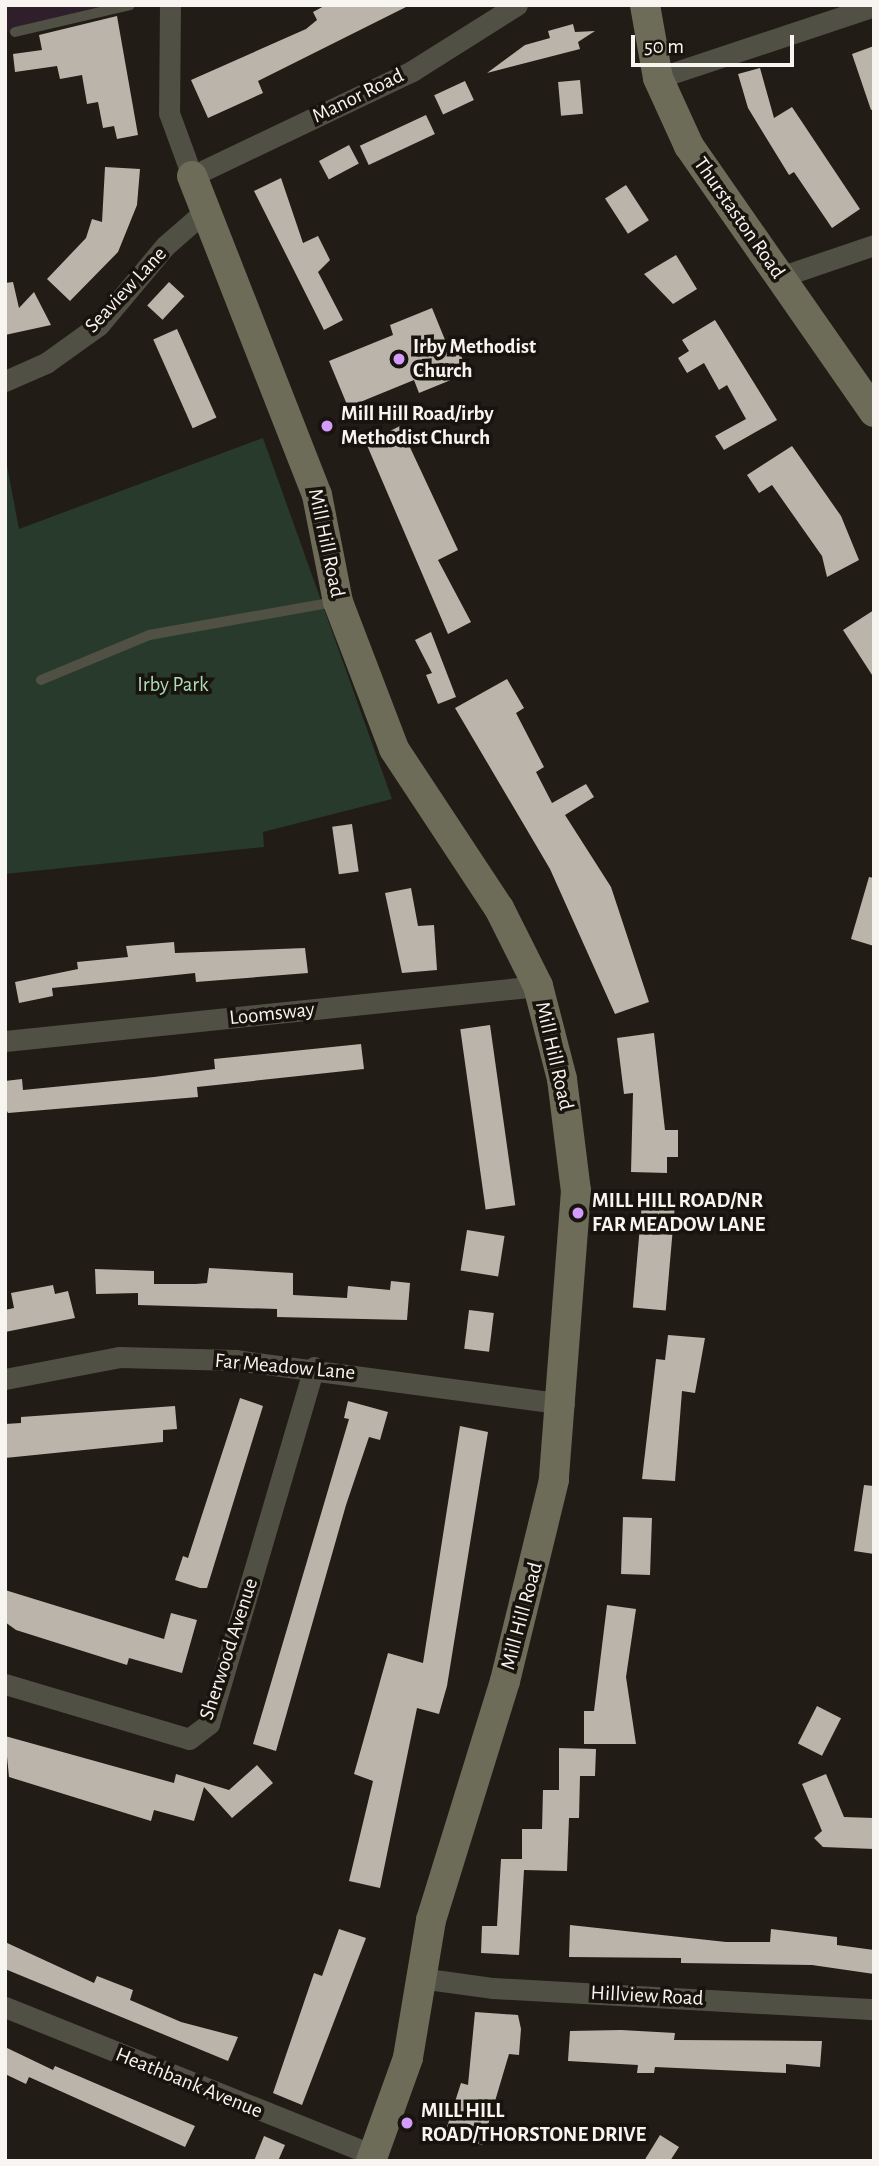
<!DOCTYPE html>
<html>
<head>
<meta charset="utf-8">
<style>
	body { margin:0 }
	#map { position:relative; width:879px; height:2166px; overflow:hidden; background:#221c16; font-family:"Alegreya Sans",sans-serif }
	div>[style] { position:absolute }
	[style*='--x'] { left:calc(var(--x)*1px); top:calc(var(--y)*1px); width:calc(var(--w)*1px); rotate:calc(var(--a)*1deg) }
	.commercial>* { inset:0; background:#2e1f2a }
	.green>* { inset:0; background:#273a2c }
	.building>* { inset:0; background:#bbb4ab; transform-origin:0 0 }
	.lane>* { height:10px; margin:-5px; padding:0 5px; transform-origin:5px; border-radius:5px; background:#505044 }
	.street>* { height:21px; margin:-10.5px; padding:0 10.5px; transform-origin:10.5px; border-radius:10.5px; background:#505044 }
	.secondary>* { height:30px; margin:-15px; padding:0 15px; transform-origin:15px; border-radius:15px; background:#6c6c59 }
	.dots>* { width:19px; height:19px; translate:-50% -50%; box-sizing:border-box; border:4px solid #18130d; border-radius:50% }
	span { translate:-50% -50%; white-space:nowrap; text-align:center; line-height:1.15; -webkit-text-stroke:7px #18130d; paint-order:stroke }
	.street-label { font-size:21px; color:#f8f4ef }
	.poi-label { font-size:21px; color:#f8f4ef; font-weight:700 }
	.left { translate:0 -50%; text-align:left }
	.park-label { font-size:21px; color:#acddb8 }
	.frame { position:absolute; inset:0; border:7px solid #f8f4ef; pointer-events:none }
	.scale { position:absolute; left:631px; top:35px; width:163px; height:32px; box-sizing:border-box; border:4px solid #f8f4ef; border-top:0; padding-left:9px; font-size:21px; line-height:24px; white-space:nowrap; color:#f8f4ef; -webkit-text-stroke:5px #18130d; paint-order:stroke }
</style>
</head>
<body>
<div id="map">
	<div class="commercial">
		<i style="clip-path:polygon(5px 5px,144px 5px,5px 33px)"></i>
	</div>
	<div class="green">
		<i style="clip-path:polygon(263px 438px,392px 799px,263px 832px,264px 847px,5px 874px,5px 455px,19px 529px)"></i>
	</div>
	<div class="building">
		<i style="clip-path:polygon(326px 5px,410px 5px,258px 81px,263px 93px,208px 118px,191px 80px,306px 29px,317px 20px,313px 12px)"></i>
		<i style="clip-path:polygon(117px 16px,138px 135px,117px 139px,114px 126px,103px 128px,98px 102px,87px 104px,82px 75px,60px 79px,57px 66px,15px 72px,13px 54px,42px 50px,39px 35px)"></i>
		<i style="clip-path:polygon(573px 24px,575px 32px,595px 31px,578px 42px,580px 49px,487px 73px,525px 45px,550px 38px,548px 31px)"></i>
		<i style="clip-path:polygon(874px 46px,874px 109px,871px 110px,852px 54px)"></i>
		<i style="clip-path:polygon(760px 68px,774px 118px,792px 107px,860px 209px,832px 228px,794px 172px,789px 175px,748px 108px,738px 74px)"></i>
		<i style="left:580px;top:80px;width:34px;height:22px;rotate:85deg"></i>
		<i style="left:465px;top:81px;width:21px;height:34px;rotate:65deg"></i>
		<i style="left:426px;top:115px;width:21px;height:73px;rotate:65deg"></i>
		<i style="left:349px;top:145px;width:21px;height:34px;rotate:62deg"></i>
		<i style="clip-path:polygon(105px 167px,140px 169px,137px 205px,118px 252px,70px 301px,47px 279px,86px 238px,92px 219px,102px 222px)"></i>
		<i style="clip-path:polygon(281px 178px,303px 243px,318px 236px,330px 260px,318px 272px,343px 320px,324px 330px,254px 191px)"></i>
		<i style="left:626px;top:185px;width:42px;height:25px;rotate:57deg"></i>
		<i style="clip-path:polygon(676px 255px,697px 289px,673px 304px,644px 274px)"></i>
		<i style="clip-path:polygon(13px 282px,19px 308px,34px 292px,51px 325px,5px 335px,5px 283px)"></i>
		<i style="left:169px;top:282px;width:21px;height:32px;rotate:43deg"></i>
		<i style="clip-path:polygon(432px 308px,452px 357px,460px 353px,468px 373px,419px 393px,414px 380px,348px 407px,329px 361px,393px 335px,390px 325px)"></i>
		<i style="clip-path:polygon(715px 320px,777px 420px,724px 450px,715px 436px,746px 419px,727px 385px,719px 390px,704px 363px,687px 373px,678px 358px,689px 351px,682px 340px)"></i>
		<i style="left:177px;top:329px;width:97px;height:26px;rotate:66deg"></i>
		<i style="clip-path:polygon(400px 426px,458px 550px,438px 560px,471px 622px,448px 634px,366px 443px)"></i>
		<i style="clip-path:polygon(792px 446px,841px 516px,859px 560px,827px 577px,822px 556px,772px 485px,759px 493px,747px 475px)"></i>
		<i style="clip-path:polygon(874px 610px,874px 678px,843px 630px)"></i>
		<i style="clip-path:polygon(431px 632px,456px 697px,438px 704px,426px 675px,432px 673px,415px 640px)"></i>
		<i style="clip-path:polygon(507px 679px,524px 708px,516px 713px,544px 767px,536px 772px,552px 803px,586px 784px,594px 797px,565px 815px,611px 887px,649px 1002px,615px 1014px,550px 869px,455px 708px)"></i>
		<i style="left:352px;top:824px;width:48px;height:20px;rotate:82deg"></i>
		<i style="clip-path:polygon(869px 877px,874px 878px,874px 946px,851px 939px)"></i>
		<i style="clip-path:polygon(411px 888px,418px 926px,434px 925px,437px 970px,402px 973px,385px 893px)"></i>
		<i style="clip-path:polygon(174px 942px,175px 953px,305px 948px,308px 973px,196px 982px,195px 973px,52px 988px,53px 996px,19px 1003px,15px 982px,78px 969px,77px 962px,128px 957px,126px 946px)"></i>
		<i style="left:490px;top:1025px;width:182px;height:30px;rotate:82deg"></i>
		<i style="clip-path:polygon(654px 1033px,665px 1130px,678px 1130px,678px 1157px,667px 1157px,667px 1173px,631px 1172px,633px 1093px,624px 1094px,617px 1038px)"></i>
		<i style="clip-path:polygon(361px 1044px,364px 1069px,197px 1087px,198px 1097px,8px 1113px,5px 1107px,5px 1081px,22px 1079px,23px 1090px,154px 1077px,215px 1069px,214px 1059px)"></i>
		<i style="left:642px;top:1203px;width:33px;height:105px;rotate:5deg"></i>
		<i style="left:467px;top:1230px;width:38px;height:41px;rotate:9deg"></i>
		<i style="clip-path:polygon(209px 1268px,293px 1273px,293px 1295px,347px 1298px,348px 1286px,390px 1290px,391px 1281px,410px 1283px,407px 1320px,277px 1317px,277px 1309px,138px 1305px,138px 1293px,96px 1294px,95px 1269px,154px 1271px,154px 1284px,196px 1284px,207px 1283px)"></i>
		<i style="clip-path:polygon(53px 1285px,55px 1294px,68px 1291px,75px 1318px,5px 1332px,5px 1310px,14px 1308px,11px 1293px)"></i>
		<i style="left:469px;top:1310px;width:25px;height:39px;rotate:7deg"></i>
		<i style="clip-path:polygon(668px 1335px,705px 1338px,695px 1393px,682px 1391px,675px 1481px,642px 1479px,656px 1359px,665px 1360px)"></i>
		<i style="clip-path:polygon(240px 1398px,263px 1406px,207px 1588px,200px 1588px,175px 1580px,183px 1556px,188px 1558px)"></i>
		<i style="clip-path:polygon(348px 1401px,388px 1412px,380px 1440px,369px 1437px,346px 1505px,276px 1751px,253px 1744px,349px 1419px,344px 1418px)"></i>
		<i style="clip-path:polygon(175px 1406px,177px 1429px,163px 1430px,163px 1442px,5px 1458px,5px 1424px,21px 1423px,21px 1417px)"></i>
		<i style="clip-path:polygon(460px 1426px,488px 1432px,447px 1686px,439px 1714px,417px 1708px,380px 1888px,349px 1881px,373px 1781px,354px 1774px,388px 1653px,423px 1663px)"></i>
		<i style="clip-path:polygon(864px 1485px,874px 1486px,874px 1554px,854px 1551px)"></i>
		<i style="left:623px;top:1517px;width:29px;height:57px;rotate:2deg"></i>
		<i style="clip-path:polygon(5px 1590px,164px 1639px,171px 1613px,197px 1620px,182px 1673px,129px 1658px,127px 1665px,16px 1630px,5px 1622px)"></i>
		<i style="clip-path:polygon(607px 1605px,636px 1609px,626px 1677px,636px 1744px,584px 1744px,584px 1711px,594px 1711px)"></i>
		<i style="left:817px;top:1706px;width:27px;height:42px;rotate:27deg"></i>
		<i style="clip-path:polygon(5px 1736px,174px 1783px,176px 1774px,229px 1790px,257px 1765px,273px 1783px,232px 1818px,204px 1787px,194px 1821px,154px 1810px,151px 1821px,9px 1777px)"></i>
		<i style="clip-path:polygon(559px 1748px,596px 1749px,595px 1776px,580px 1776px,579px 1818px,569px 1818px,567px 1871px,524px 1870px,519px 1955px,481px 1953px,482px 1926px,497px 1926px,501px 1859px,522px 1859px,522px 1829px,542px 1829px,543px 1790px,559px 1790px)"></i>
		<i style="clip-path:polygon(826px 1774px,844px 1817px,874px 1818px,874px 1849px,823px 1847px,814px 1838px,822px 1831px,802px 1784px)"></i>
		<i style="clip-path:polygon(570px 1925px,726px 1942px,770px 1942px,771px 1929px,837px 1937px,837px 1945px,874px 1950px,874px 1974px,812px 1965px,681px 1963px,681px 1958px,569px 1957px)"></i>
		<i style="clip-path:polygon(339px 1929px,366px 1938px,302px 2105px,273px 2093px,314px 1973px,322px 1976px)"></i>
		<i style="clip-path:polygon(5px 1942px,94px 1983px,97px 1976px,133px 1990px,130px 2000px,181px 2022px,238px 2037px,228px 2061px,5px 1969px)"></i>
		<i style="clip-path:polygon(475px 2012px,518px 2015px,521px 2029px,519px 2055px,509px 2054px,482px 2145px,445px 2133px,461px 2083px,468px 2085px)"></i>
		<i style="clip-path:polygon(621px 2030px,675px 2033px,674px 2040px,822px 2041px,820px 2067px,786px 2064px,786px 2073px,655px 2067px,654px 2073px,637px 2073px,638px 2065px,568px 2061px,570px 2031px)"></i>
		<i style="clip-path:polygon(5px 2047px,53px 2070px,55px 2066px,195px 2126px,185px 2147px,29px 2077px,26px 2084px,5px 2074px)"></i>
		<i style="clip-path:polygon(660px 2135px,679px 2147px,670px 2161px,644px 2161px)"></i>
		<i style="clip-path:polygon(264px 2136px,285px 2145px,278px 2161px,254px 2161px)"></i>
	</div>
	<div class="lane">
		<i style="--x:15;--y:32;--w:118;--a:-13.2"></i>
		<i style="--x:41;--y:680;--w:117;--a:-22.6"></i>
		<i style="--x:149;--y:635;--w:189;--a:-10.1"></i>
	</div>
	<div class="street">
		<i style="--x:170;--y:5;--w:108;--a:90.5"></i>
		<i style="--x:169;--y:113;--w:67;--a:69.9"></i>
		<i style="--x:192;--y:176;--w:244;--a:-25.5"></i>
		<i style="--x:412;--y:71;--w:124;--a:-32.2"></i>
		<i style="--x:658;--y:78;--w:228;--a:-18.4"></i>
		<i style="--x:780;--y:277;--w:99;--a:-18.8"></i>
		<i style="--x:5;--y:381;--w:45;--a:-23.7"></i>
		<i style="--x:46;--y:363;--w:65;--a:-35.6"></i>
		<i style="--x:99;--y:325;--w:103;--a:-50.1"></i>
		<i style="--x:165;--y:246;--w:52;--a:-41.1"></i>
		<i style="--x:5;--y:1041;--w:536;--a:-5.89"></i>
		<i style="--x:5;--y:1379;--w:116;--a:-10.9"></i>
		<i style="--x:119;--y:1357;--w:116;--a:1.5"></i>
		<i style="--x:235;--y:1360;--w:332;--a:7.6"></i>
		<i style="--x:5;--y:1684;--w:192;--a:16.6"></i>
		<i style="--x:189;--y:1739;--w:25;--a:-37"></i>
		<i style="--x:209;--y:1724;--w:372;--a:-73.6"></i>
		<i style="--x:420;--y:1978;--w:74;--a:7.8"></i>
		<i style="--x:493;--y:1988;--w:382;--a:3.2"></i>
		<i style="--x:5;--y:2007;--w:398;--a:21.9"></i>
	</div>
	<div class="secondary">
		<i style="--x:645;--y:5;--w:74;--a:79.9"></i>
		<i style="--x:658;--y:78;--w:75;--a:65.5"></i>
		<i style="--x:689;--y:146;--w:324;--a:55.2"></i>
		<i style="--x:192;--y:176;--w:343;--a:68.6"></i>
		<i style="--x:317;--y:495;--w:109;--a:78.9"></i>
		<i style="--x:338;--y:602;--w:157;--a:69.1"></i>
		<i style="--x:394;--y:749;--w:191;--a:56.6"></i>
		<i style="--x:499;--y:908;--w:87;--a:63.4"></i>
		<i style="--x:538;--y:986;--w:96;--a:75.5"></i>
		<i style="--x:562;--y:1079;--w:113;--a:82.9"></i>
		<i style="--x:576;--y:1191;--w:290;--a:94.4"></i>
		<i style="--x:554;--y:1480;--w:207;--a:103.7"></i>
		<i style="--x:505;--y:1681;--w:250;--a:107.2"></i>
		<i style="--x:431;--y:1920;--w:140;--a:99.5"></i>
		<i style="--x:408;--y:2058;--w:109;--a:109.8"></i>
	</div>
	<div class="dots">
		<i style="left:399px;top:359px;background:#d39cfc"></i>
		<i style="left:327px;top:426px;background:#d39cfc"></i>
		<i style="left:578px;top:1213px;background:#d39cfc"></i>
		<i style="left:407px;top:2123px;background:#d39cfc"></i>
	</div>
	<div class="street-label">
		<span style="left:358px;top:96px;rotate:-26deg">Manor Road</span>
		<span style="left:739px;top:218px;rotate:55deg">Thurstaston Road</span>
		<span style="left:126px;top:290px;rotate:-47deg">Seaview Lane</span>
		<span style="left:326px;top:543px;rotate:78deg">Mill Hill Road</span>
		<span style="left:272px;top:1014px;rotate:-6deg">Loomsway</span>
		<span style="left:554px;top:1056px;rotate:77deg">Mill Hill Road</span>
		<span style="left:285px;top:1367px;rotate:5deg">Far Meadow Lane</span>
		<span style="left:522px;top:1616px;rotate:-75deg">Mill Hill Road</span>
		<span style="left:229px;top:1649px;rotate:-72deg">Sherwood Avenue</span>
		<span style="left:647px;top:1996px;rotate:3deg">Hillview Road</span>
		<span style="left:189px;top:2083px;rotate:22deg">Heathbank Avenue</span>
	</div>
	<div class="poi-label">
		<span class="left" style="left:413px;top:359px">Irby Methodist<br>Church</span>
		<span class="left" style="left:341px;top:426px">Mill Hill Road/irby<br>Methodist Church</span>
		<span class="left" style="left:592px;top:1213px">MILL HILL ROAD/NR<br>FAR MEADOW LANE</span>
		<span class="left" style="left:421px;top:2123px">MILL HILL<br>ROAD/THORSTONE DRIVE</span>
	</div>
	<div class="park-label">
		<span style="left:173px;top:685px">Irby Park</span>
	</div>
	<div class="frame"></div>
	<div class="scale">50 m</div>
</div>
</body>
</html>
